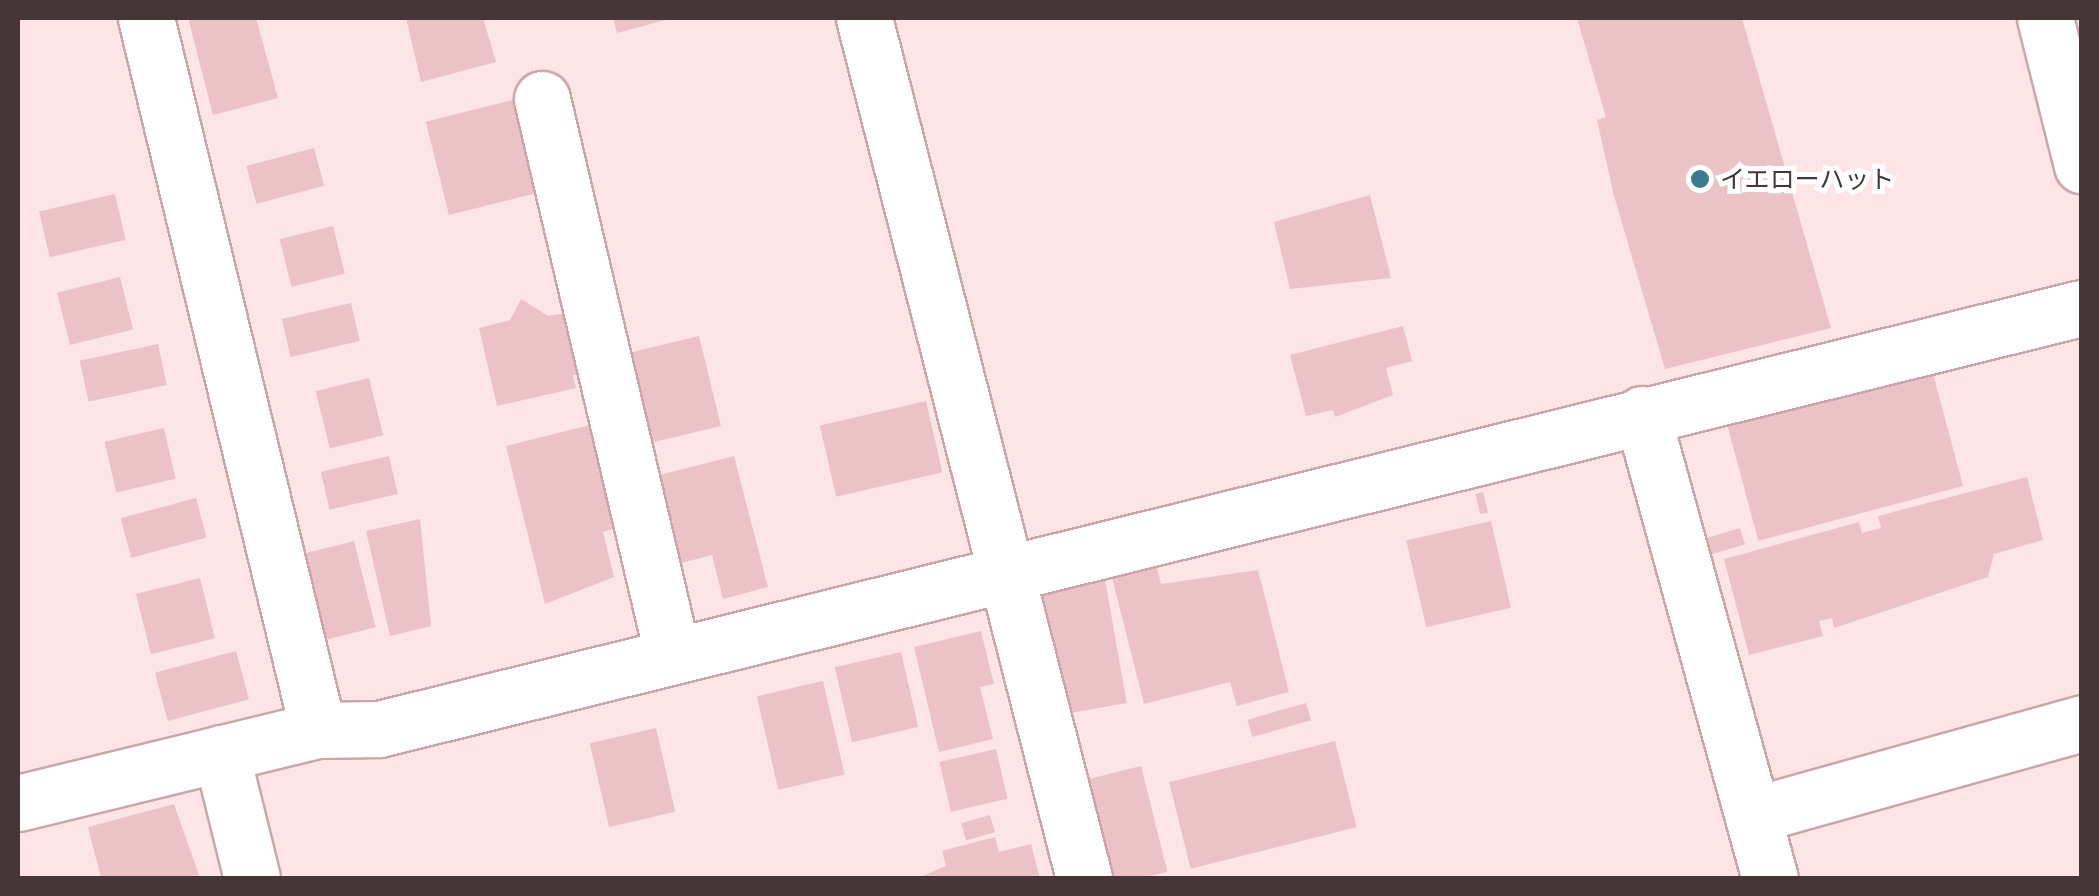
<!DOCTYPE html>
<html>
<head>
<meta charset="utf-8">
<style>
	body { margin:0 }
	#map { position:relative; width:2099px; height:896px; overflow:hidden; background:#fde4e6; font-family:"PT Sans","Noto Sans JP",sans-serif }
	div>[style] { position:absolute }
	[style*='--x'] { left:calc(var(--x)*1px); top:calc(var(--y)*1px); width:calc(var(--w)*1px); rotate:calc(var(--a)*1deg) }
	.building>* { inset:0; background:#ebc3c7; transform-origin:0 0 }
	.roads { filter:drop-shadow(2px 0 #cca5aa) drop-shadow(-2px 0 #cca5aa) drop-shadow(0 2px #cca5aa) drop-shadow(0 -2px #cca5aa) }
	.street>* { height:55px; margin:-27.5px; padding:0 27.5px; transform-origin:27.5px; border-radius:27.5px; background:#fff }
	.highway>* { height:55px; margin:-27.5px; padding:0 27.5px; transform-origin:27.5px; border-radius:27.5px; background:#fff }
	.dots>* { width:28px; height:28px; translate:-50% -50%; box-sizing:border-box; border:5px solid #fff; border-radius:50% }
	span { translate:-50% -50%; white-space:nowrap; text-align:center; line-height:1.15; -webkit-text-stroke:10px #fff; paint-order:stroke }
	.poi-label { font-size:25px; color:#463638 }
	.left { translate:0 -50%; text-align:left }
	.frame { position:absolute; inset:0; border:20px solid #463638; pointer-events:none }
</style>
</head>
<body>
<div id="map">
	<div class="building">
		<i style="clip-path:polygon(188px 18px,256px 18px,278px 98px,213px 115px)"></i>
		<i style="clip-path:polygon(406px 18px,483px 18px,496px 62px,421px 82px)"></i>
		<i style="clip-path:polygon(613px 18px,669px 18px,669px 19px,617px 33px)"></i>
		<i style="clip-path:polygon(1577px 18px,1742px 18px,1831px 328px,1665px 369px,1614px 196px,1597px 120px,1606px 117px)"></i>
		<i style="left:517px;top:99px;width:96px;height:94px;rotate:76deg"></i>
		<i style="left:314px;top:148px;width:39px;height:70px;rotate:75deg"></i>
		<i style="left:115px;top:194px;width:47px;height:78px;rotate:77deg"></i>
		<i style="clip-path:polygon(1370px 195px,1391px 278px,1290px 289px,1274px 222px)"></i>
		<i style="left:333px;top:226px;width:49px;height:55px;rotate:76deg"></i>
		<i style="left:120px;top:277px;width:54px;height:65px;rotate:76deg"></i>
		<i style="clip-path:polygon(521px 299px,548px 316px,567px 313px,582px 374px,573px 375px,576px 388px,497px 406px,479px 328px,510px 320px)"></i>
		<i style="left:351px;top:303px;width:39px;height:71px;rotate:77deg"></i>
		<i style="clip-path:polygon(1403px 326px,1412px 361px,1386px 368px,1393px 395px,1335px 417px,1333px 410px,1306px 416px,1290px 355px)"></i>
		<i style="clip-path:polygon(699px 336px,721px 426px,637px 446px,629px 353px)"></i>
		<i style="left:158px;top:344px;width:42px;height:80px;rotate:78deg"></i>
		<i style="left:1932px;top:370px;width:120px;height:212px;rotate:75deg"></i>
		<i style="left:369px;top:378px;width:59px;height:55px;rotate:76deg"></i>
		<i style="left:926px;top:401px;width:73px;height:109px;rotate:77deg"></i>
		<i style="clip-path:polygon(594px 424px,620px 527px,603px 532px,614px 577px,545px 604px,506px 446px)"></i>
		<i style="left:164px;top:428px;width:52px;height:61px;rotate:77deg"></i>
		<i style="left:389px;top:456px;width:39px;height:70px;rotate:77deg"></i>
		<i style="clip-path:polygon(734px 456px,768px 587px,723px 599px,712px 555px,666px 567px,644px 479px)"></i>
		<i style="clip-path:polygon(2027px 477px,2043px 540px,1994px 554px,1988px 577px,1834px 628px,1832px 618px,1819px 621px,1823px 636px,1749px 655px,1724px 559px,1859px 522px,1862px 533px,1881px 528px,1878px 516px)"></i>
		<i style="left:1483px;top:492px;width:21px;height:8px;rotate:76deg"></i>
		<i style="left:196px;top:498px;width:41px;height:78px;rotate:75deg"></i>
		<i style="clip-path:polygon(420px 519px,431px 626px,390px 636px,366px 531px)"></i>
		<i style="left:1491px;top:521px;width:89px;height:87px;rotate:77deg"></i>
		<i style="left:1740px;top:528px;width:17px;height:42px;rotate:73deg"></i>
		<i style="left:354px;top:541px;width:89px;height:52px;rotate:76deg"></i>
		<i style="clip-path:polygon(1155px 559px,1161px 584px,1258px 570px,1289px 692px,1237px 706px,1230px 682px,1144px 704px,1110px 570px)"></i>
		<i style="left:1104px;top:574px;width:131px;height:69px;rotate:80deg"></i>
		<i style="left:200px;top:578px;width:62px;height:66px;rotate:76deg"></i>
		<i style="clip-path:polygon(981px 631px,994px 684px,980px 687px,993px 739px,939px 752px,914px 647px)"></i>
		<i style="left:236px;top:651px;width:50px;height:84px;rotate:75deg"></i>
		<i style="left:901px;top:652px;width:77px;height:68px;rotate:77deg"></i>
		<i style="left:823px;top:681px;width:96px;height:68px;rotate:77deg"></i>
		<i style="left:1306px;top:703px;width:18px;height:61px;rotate:74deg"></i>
		<i style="left:656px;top:728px;width:86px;height:68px;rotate:77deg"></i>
		<i style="left:1335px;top:741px;width:89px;height:171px;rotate:76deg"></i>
		<i style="left:996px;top:749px;width:51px;height:58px;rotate:77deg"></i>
		<i style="left:1141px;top:766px;width:109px;height:62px;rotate:76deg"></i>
		<i style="clip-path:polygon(174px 804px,200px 878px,101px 878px,88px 827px)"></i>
		<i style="left:990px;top:815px;width:18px;height:30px;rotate:74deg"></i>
		<i style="clip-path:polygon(995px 837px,999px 852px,1031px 844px,1040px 878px,918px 878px,946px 866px,942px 851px)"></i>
	</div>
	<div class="roads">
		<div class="street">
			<i style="--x:146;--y:18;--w:732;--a:76.42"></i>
			<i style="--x:864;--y:18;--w:888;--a:75.65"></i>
			<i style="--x:542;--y:99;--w:569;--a:76.79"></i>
			<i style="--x:1642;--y:414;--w:481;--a:74.6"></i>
			<i style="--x:221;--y:753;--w:129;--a:76.1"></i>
			<i style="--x:18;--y:803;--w:309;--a:-13.7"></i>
			<i style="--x:318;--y:730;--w:61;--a:-0.9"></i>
			<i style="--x:379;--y:729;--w:1754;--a:-13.89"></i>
			<i style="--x:1753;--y:815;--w:342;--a:-15.6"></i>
		</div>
		<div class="highway">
			<i style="--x:2045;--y:18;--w:152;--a:75.9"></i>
		</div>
	</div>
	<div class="dots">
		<i style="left:1700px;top:179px;background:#3b7b8e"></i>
	</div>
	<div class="poi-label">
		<span class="left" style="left:1720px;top:179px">イエローハット</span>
	</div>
	<div class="frame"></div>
</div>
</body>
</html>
